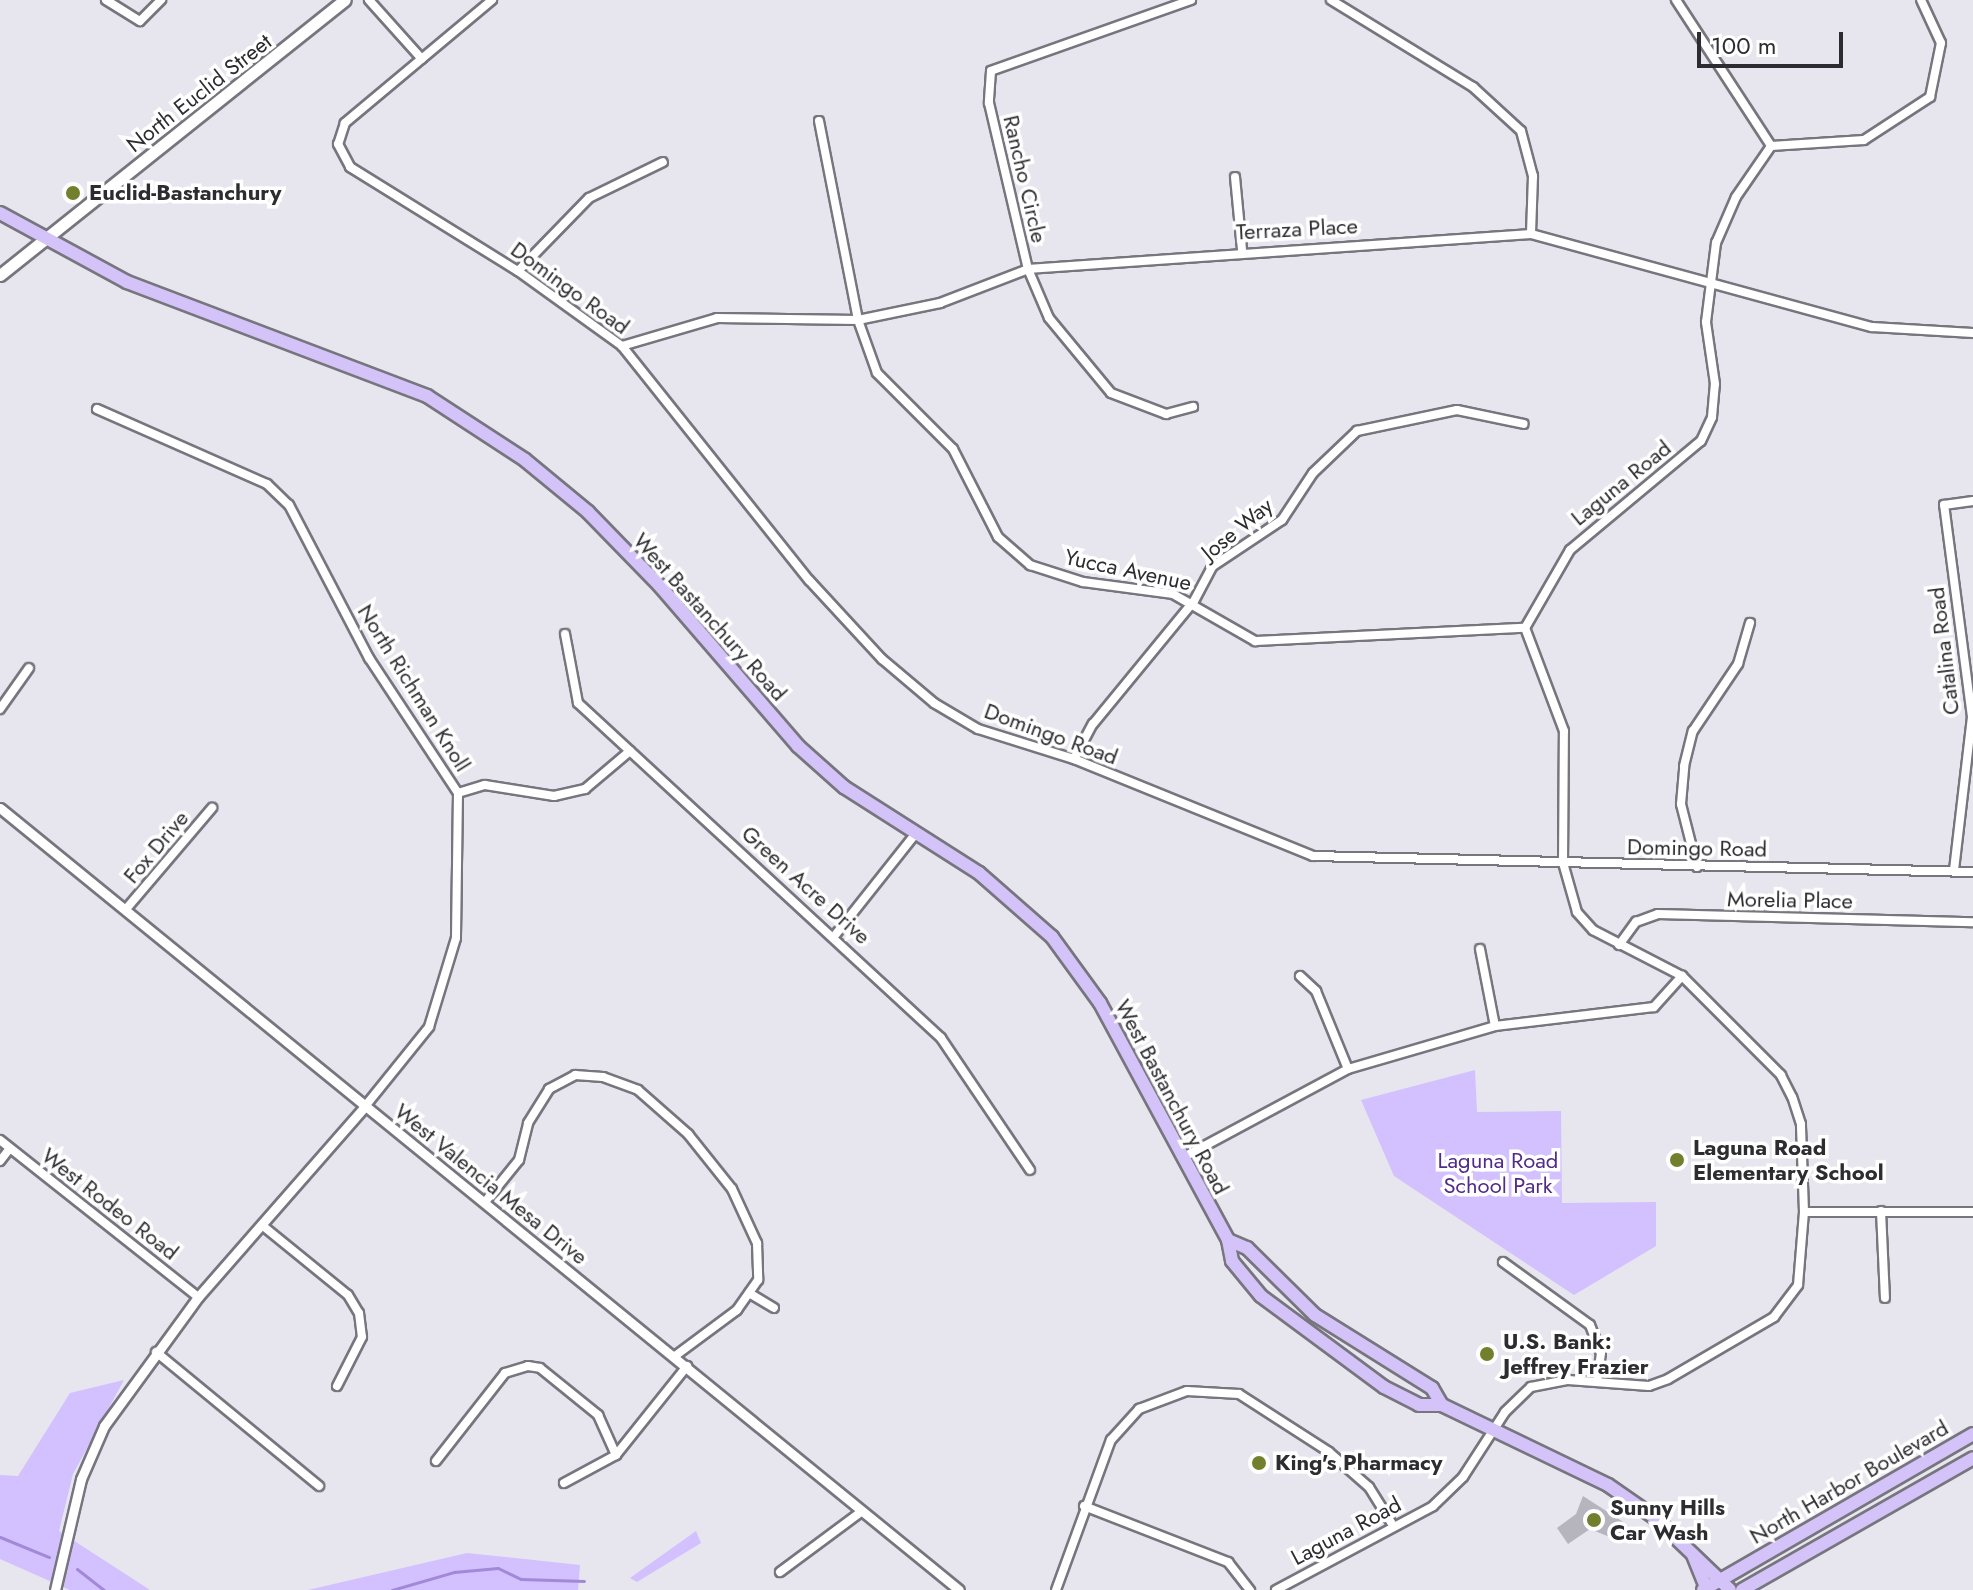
<!DOCTYPE html>
<html>
<head>
<meta charset="utf-8">
<style>
	body { margin:0 }
	#map { position:relative; width:1973px; height:1590px; overflow:hidden; background:#e7e5ee; font-family:Jost,sans-serif }
	div>[style] { position:absolute }
	[style*='--x'] { left:calc(var(--x)*1px); top:calc(var(--y)*1px); width:calc(var(--w)*1px); rotate:calc(var(--a)*1deg) }
	.green>* { inset:0; background:#d3c0fe }
	.stream>* { height:3px; margin:-1.5px; padding:0 1.5px; transform-origin:1.5px; border-radius:1.5px; background:#a289d8 }
	.building>* { inset:0; background:#b6b4bc }
	.roads { filter:drop-shadow(2px 0 #77757d) drop-shadow(-2px 0 #77757d) drop-shadow(0 2px #77757d) drop-shadow(0 -2px #77757d) }
	.minor>* { height:8px; margin:-4px; padding:0 4px; transform-origin:4px; border-radius:4px; background:#fff }
	.tertiary>* { height:9px; margin:-4.5px; padding:0 4.5px; transform-origin:4.5px; border-radius:4.5px; background:#fff }
	.secondary>* { height:11px; margin:-5.5px; padding:0 5.5px; transform-origin:5.5px; border-radius:5.5px; background:#fff }
	.primary>* { height:12px; margin:-6px; padding:0 6px; transform-origin:6px; border-radius:6px; background:#d4c3f8 }
	.dots>* { width:22px; height:22px; translate:-50% -50%; box-sizing:border-box; border:4px solid #fff; border-radius:50% }
	span { translate:-50% -50%; white-space:nowrap; text-align:center; line-height:1.15; -webkit-text-stroke:7px #fff; paint-order:stroke }
	.street-label { font-size:22px; color:#2d2c30 }
	.poi-label { font-size:22px; color:#2d2c30; font-weight:700 }
	.left { translate:0 -50%; text-align:left }
	.park-label { font-size:22px; color:#522b88 }
	.scale { position:absolute; left:1697px; top:32px; width:146px; height:36px; box-sizing:border-box; border:4px solid #2d2c30; border-top:0; padding-left:10px; font-size:24px; line-height:28px; white-space:nowrap; color:#2d2c30; -webkit-text-stroke:6px #fff; paint-order:stroke }
</style>
</head>
<body>
<div id="map">
	<div class="green">
		<i style="clip-path:polygon(1475px 1070px,1477px 1112px,1561px 1111px,1562px 1203px,1656px 1202px,1656px 1246px,1574px 1295px,1394px 1176px,1361px 1100px)"></i>
		<i style="clip-path:polygon(124px 1380px,73px 1474px,59px 1531px,150px 1590px,70px 1590px,0 1559px,0 1475px,18px 1476px,70px 1393px)"></i>
		<i style="clip-path:polygon(696px 1531px,701px 1543px,637px 1582px,630px 1578px)"></i>
		<i style="clip-path:polygon(467px 1553px,580px 1565px,578px 1590px,308px 1590px)"></i>
	</div>
	<div class="stream">
		<i style="--x:0;--y:1537;--w:53;--a:22.2"></i>
		<i style="--x:77;--y:1569;--w:34;--a:38"></i>
		<i style="--x:392;--y:1590;--w:65;--a:-16.2"></i>
		<i style="--x:454;--y:1572;--w:44;--a:-5.2"></i>
		<i style="--x:498;--y:1568;--w:25;--a:26"></i>
		<i style="--x:521;--y:1579;--w:63;--a:1.8"></i>
	</div>
	<div class="building">
		<i style="clip-path:polygon(1583px 1496px,1628px 1525px,1617px 1540px,1590px 1529px,1568px 1544px,1557px 1528px,1576px 1514px)"></i>
	</div>
	<div class="roads">
		<div class="minor">
			<i style="--x:106;--y:0;--w:40;--a:32"></i>
			<i style="--x:140;--y:21;--w:30;--a:-45"></i>
			<i style="--x:369;--y:0;--w:79;--a:48.1"></i>
			<i style="--x:492;--y:0;--w:192;--a:140.1"></i>
			<i style="--x:345;--y:123;--w:22;--a:108"></i>
			<i style="--x:338;--y:144;--w:26;--a:62"></i>
			<i style="--x:350;--y:167;--w:198;--a:31.8"></i>
			<i style="--x:518;--y:271;--w:128;--a:35.8"></i>
			<i style="--x:622;--y:346;--w:300;--a:51.4"></i>
			<i style="--x:809;--y:580;--w:108;--a:47.3"></i>
			<i style="--x:882;--y:659;--w:68;--a:40.2"></i>
			<i style="--x:934;--y:703;--w:51;--a:30.6"></i>
			<i style="--x:978;--y:729;--w:101;--a:17.4"></i>
			<i style="--x:1074;--y:759;--w:258;--a:22.1"></i>
			<i style="--x:1313;--y:856;--w:660;--a:1.39"></i>
			<i style="--x:1191;--y:0;--w:212;--a:160.5"></i>
			<i style="--x:991;--y:71;--w:32;--a:94"></i>
			<i style="--x:989;--y:103;--w:171;--a:76.8"></i>
			<i style="--x:1028;--y:269;--w:53;--a:66.8"></i>
			<i style="--x:1049;--y:318;--w:97;--a:50.4"></i>
			<i style="--x:1111;--y:393;--w:59;--a:20.9"></i>
			<i style="--x:1166;--y:414;--w:28;--a:-15"></i>
			<i style="--x:1331;--y:0;--w:167;--a:31.5"></i>
			<i style="--x:1473;--y:87;--w:65;--a:42.5"></i>
			<i style="--x:1521;--y:131;--w:47;--a:75.1"></i>
			<i style="--x:1533;--y:176;--w:58;--a:92"></i>
			<i style="--x:1676;--y:0;--w:174;--a:56.9"></i>
			<i style="--x:819;--y:121;--w:203;--a:78.9"></i>
			<i style="--x:858;--y:320;--w:56;--a:70.3"></i>
			<i style="--x:877;--y:373;--w:107;--a:45"></i>
			<i style="--x:953;--y:449;--w:99;--a:62.9"></i>
			<i style="--x:998;--y:537;--w:43;--a:41.2"></i>
			<i style="--x:1030;--y:565;--w:56;--a:17.8"></i>
			<i style="--x:1083;--y:582;--w:91;--a:7.6"></i>
			<i style="--x:1173;--y:594;--w:95;--a:29.8"></i>
			<i style="--x:1255;--y:641;--w:270;--a:-2.8"></i>
			<i style="--x:1235;--y:177;--w:73;--a:84.5"></i>
			<i style="--x:518;--y:271;--w:102;--a:-45.8"></i>
			<i style="--x:589;--y:198;--w:82;--a:-25.9"></i>
			<i style="--x:622;--y:346;--w:99;--a:-16.4"></i>
			<i style="--x:717;--y:318;--w:141;--a:0.8"></i>
			<i style="--x:858;--y:320;--w:84;--a:-11.7"></i>
			<i style="--x:940;--y:303;--w:94;--a:-21.1"></i>
			<i style="--x:1028;--y:269;--w:504;--a:-3.98"></i>
			<i style="--x:1531;--y:234;--w:353;--a:15.3"></i>
			<i style="--x:1872;--y:327;--w:101;--a:3.4"></i>
			<i style="--x:97;--y:409;--w:186;--a:23.8"></i>
			<i style="--x:267;--y:484;--w:30;--a:44"></i>
			<i style="--x:289;--y:505;--w:173;--a:62.4"></i>
			<i style="--x:369;--y:658;--w:162;--a:56.6"></i>
			<i style="--x:458;--y:793;--w:145;--a:90.8"></i>
			<i style="--x:456;--y:938;--w:93;--a:106.9"></i>
			<i style="--x:429;--y:1027;--w:100;--a:128.9"></i>
			<i style="--x:565;--y:634;--w:70;--a:79.3"></i>
			<i style="--x:578;--y:703;--w:494;--a:42.7"></i>
			<i style="--x:941;--y:1038;--w:159;--a:56"></i>
			<i style="--x:0;--y:709;--w:50;--a:-54.7"></i>
			<i style="--x:1074;--y:759;--w:40;--a:-62"></i>
			<i style="--x:1093;--y:724;--w:159;--a:-50.6"></i>
			<i style="--x:1194;--y:601;--w:40;--a:-62"></i>
			<i style="--x:1213;--y:566;--w:83;--a:-33.7"></i>
			<i style="--x:1282;--y:520;--w:56;--a:-56.6"></i>
			<i style="--x:1313;--y:473;--w:61;--a:-43.7"></i>
			<i style="--x:1357;--y:431;--w:102;--a:-11.9"></i>
			<i style="--x:1457;--y:410;--w:68;--a:11.8"></i>
			<i style="--x:458;--y:793;--w:28;--a:-17"></i>
			<i style="--x:485;--y:785;--w:70;--a:9.1"></i>
			<i style="--x:554;--y:796;--w:32;--a:-13"></i>
			<i style="--x:585;--y:789;--w:59;--a:-40.2"></i>
			<i style="--x:1697;--y:867;--w:65;--a:-104.3"></i>
			<i style="--x:1681;--y:804;--w:38;--a:-85"></i>
			<i style="--x:1684;--y:766;--w:36;--a:-76"></i>
			<i style="--x:1693;--y:731;--w:81;--a:-56.1"></i>
			<i style="--x:1738;--y:664;--w:43;--a:-73.7"></i>
			<i style="--x:1954;--y:870;--w:154;--a:-83.3"></i>
			<i style="--x:1972;--y:717;--w:214;--a:-97.5"></i>
			<i style="--x:1944;--y:505;--w:29;--a:-8"></i>
			<i style="--x:126;--y:909;--w:133;--a:-49.6"></i>
			<i style="--x:836;--y:934;--w:129;--a:-51.6"></i>
			<i style="--x:1619;--y:945;--w:29;--a:-54"></i>
			<i style="--x:1636;--y:922;--w:23;--a:-20"></i>
			<i style="--x:1658;--y:914;--w:315;--a:1.5"></i>
			<i style="--x:1480;--y:949;--w:78;--a:79"></i>
			<i style="--x:1300;--y:976;--w:22;--a:43"></i>
			<i style="--x:1316;--y:991;--w:84;--a:67.7"></i>
			<i style="--x:0;--y:1140;--w:253;--a:38.4"></i>
			<i style="--x:1182;--y:1158;--w:188;--a:-28.2"></i>
			<i style="--x:1348;--y:1069;--w:153;--a:-16.3"></i>
			<i style="--x:1495;--y:1026;--w:160;--a:-6.8"></i>
			<i style="--x:1654;--y:1007;--w:42;--a:-47.9"></i>
			<i style="--x:0;--y:1161;--w:16;--a:-52"></i>
			<i style="--x:485;--y:1202;--w:54;--a:-51"></i>
			<i style="--x:519;--y:1160;--w:38;--a:-76"></i>
			<i style="--x:528;--y:1123;--w:40;--a:-58"></i>
			<i style="--x:549;--y:1089;--w:30;--a:-28"></i>
			<i style="--x:575;--y:1075;--w:28;--a:4"></i>
			<i style="--x:603;--y:1077;--w:37;--a:20"></i>
			<i style="--x:638;--y:1090;--w:67;--a:41.3"></i>
			<i style="--x:688;--y:1134;--w:70;--a:51.3"></i>
			<i style="--x:732;--y:1189;--w:60;--a:65.2"></i>
			<i style="--x:757;--y:1243;--w:37;--a:88"></i>
			<i style="--x:758;--y:1280;--w:37;--a:125"></i>
			<i style="--x:737;--y:1310;--w:77;--a:143.4"></i>
			<i style="--x:1881;--y:1211;--w:87;--a:87.4"></i>
			<i style="--x:1804;--y:1212;--w:169;--a:0"></i>
			<i style="--x:263;--y:1226;--w:109;--a:39.1"></i>
			<i style="--x:348;--y:1295;--w:21;--a:59"></i>
			<i style="--x:359;--y:1313;--w:24;--a:83"></i>
			<i style="--x:362;--y:1337;--w:55;--a:117"></i>
			<i style="--x:1503;--y:1262;--w:107;--a:35.9"></i>
			<i style="--x:1590;--y:1325;--w:30;--a:69"></i>
			<i style="--x:1601;--y:1353;--w:29;--a:98"></i>
			<i style="--x:749;--y:1293;--w:29;--a:31"></i>
			<i style="--x:156;--y:1352;--w:211;--a:39.4"></i>
			<i style="--x:436;--y:1461;--w:112;--a:-51.9"></i>
			<i style="--x:505;--y:1373;--w:24;--a:-17"></i>
			<i style="--x:528;--y:1366;--w:12;--a:9"></i>
			<i style="--x:540;--y:1368;--w:75;--a:39"></i>
			<i style="--x:598;--y:1415;--w:44;--a:65.8"></i>
			<i style="--x:564;--y:1483;--w:59;--a:-28.3"></i>
			<i style="--x:616;--y:1455;--w:114;--a:-51.4"></i>
			<i style="--x:1084;--y:1506;--w:155;--a:21.3"></i>
			<i style="--x:1228;--y:1562;--w:36;--a:52"></i>
			<i style="--x:780;--y:1572;--w:102;--a:-36.6"></i>
			<i style="--x:1056;--y:1590;--w:160;--a:-69.9"></i>
			<i style="--x:1111;--y:1440;--w:42;--a:-47.9"></i>
			<i style="--x:1139;--y:1409;--w:51;--a:-20.6"></i>
			<i style="--x:1187;--y:1391;--w:52;--a:3.3"></i>
			<i style="--x:1239;--y:1394;--w:107;--a:32.8"></i>
			<i style="--x:1329;--y:1452;--w:53;--a:41.2"></i>
			<i style="--x:1369;--y:1487;--w:44;--a:58.1"></i>
			<i style="--x:1276;--y:1590;--w:178;--a:-28.1"></i>
			<i style="--x:1433;--y:1506;--w:42;--a:-44"></i>
			<i style="--x:1463;--y:1477;--w:77;--a:-57.1"></i>
			<i style="--x:1505;--y:1412;--w:36;--a:-44"></i>
			<i style="--x:1531;--y:1387;--w:38;--a:-11"></i>
			<i style="--x:1568;--y:1380;--w:81;--a:4.2"></i>
			<i style="--x:1649;--y:1386;--w:20;--a:-20"></i>
			<i style="--x:1668;--y:1379;--w:123;--a:-30.3"></i>
			<i style="--x:1774;--y:1317;--w:40;--a:-53"></i>
			<i style="--x:1798;--y:1285;--w:73;--a:-85.3"></i>
			<i style="--x:1804;--y:1212;--w:88;--a:-92"></i>
			<i style="--x:1801;--y:1124;--w:28;--a:-108"></i>
			<i style="--x:1792;--y:1097;--w:25;--a:-117"></i>
			<i style="--x:1781;--y:1075;--w:140;--a:-135"></i>
			<i style="--x:1682;--y:976;--w:100;--a:-152.7"></i>
			<i style="--x:1593;--y:930;--w:24;--a:-132"></i>
			<i style="--x:1577;--y:912;--w:51;--a:-105.9"></i>
			<i style="--x:1563;--y:863;--w:132;--a:-89.6"></i>
			<i style="--x:1564;--y:731;--w:110;--a:-110.7"></i>
			<i style="--x:1525;--y:628;--w:90;--a:-60"></i>
			<i style="--x:1570;--y:550;--w:170;--a:-39.8"></i>
			<i style="--x:1701;--y:441;--w:26;--a:-65"></i>
			<i style="--x:1712;--y:417;--w:33;--a:-85"></i>
			<i style="--x:1715;--y:384;--w:63;--a:-98.3"></i>
			<i style="--x:1706;--y:322;--w:80;--a:-82.8"></i>
			<i style="--x:1716;--y:243;--w:50;--a:-66.5"></i>
			<i style="--x:1736;--y:197;--w:62;--a:-55.5"></i>
			<i style="--x:1771;--y:146;--w:93;--a:-3.7"></i>
			<i style="--x:1864;--y:140;--w:79;--a:-33.1"></i>
			<i style="--x:1930;--y:97;--w:55;--a:-78.5"></i>
			<i style="--x:1941;--y:43;--w:47;--a:-114.9"></i>
		</div>
		<div class="tertiary">
			<i style="--x:0;--y:808;--w:1237;--a:39.19"></i>
			<i style="--x:55;--y:1590;--w:114;--a:-76.8"></i>
			<i style="--x:81;--y:1479;--w:58;--a:-66.5"></i>
			<i style="--x:104;--y:1426;--w:160;--a:-53.9"></i>
			<i style="--x:198;--y:1297;--w:255;--a:-48.8"></i>
		</div>
		<div class="secondary">
			<i style="--x:0;--y:275;--w:441;--a:-38.6"></i>
		</div>
		<div class="primary">
			<i style="--x:0;--y:213;--w:145;--a:28.5"></i>
			<i style="--x:127;--y:282;--w:321;--a:20.8"></i>
			<i style="--x:427;--y:396;--w:117;--a:33.1"></i>
			<i style="--x:525;--y:460;--w:82;--a:39.5"></i>
			<i style="--x:588;--y:512;--w:103;--a:45.8"></i>
			<i style="--x:660;--y:586;--w:211;--a:49.2"></i>
			<i style="--x:798;--y:746;--w:62;--a:41.7"></i>
			<i style="--x:844;--y:787;--w:160;--a:32.5"></i>
			<i style="--x:979;--y:873;--w:97;--a:41.2"></i>
			<i style="--x:1052;--y:937;--w:82;--a:54"></i>
			<i style="--x:1100;--y:1003;--w:269;--a:61.6"></i>
			<i style="--x:1228;--y:1240;--w:21;--a:79"></i>
			<i style="--x:1232;--y:1261;--w:45;--a:50.4"></i>
			<i style="--x:1261;--y:1296;--w:153;--a:36.5"></i>
			<i style="--x:1384;--y:1387;--w:39;--a:27"></i>
			<i style="--x:1419;--y:1405;--w:23;--a:0"></i>
			<i style="--x:1442;--y:1405;--w:184;--a:25.7"></i>
			<i style="--x:1608;--y:1485;--w:56;--a:34.8"></i>
			<i style="--x:1654;--y:1517;--w:105;--a:43.8"></i>
			<i style="--x:1228;--y:1240;--w:21;--a:23"></i>
			<i style="--x:1247;--y:1248;--w:95;--a:44.6"></i>
			<i style="--x:1315;--y:1315;--w:138;--a:32"></i>
			<i style="--x:1432;--y:1388;--w:20;--a:60"></i>
			<i style="--x:1693;--y:1555;--w:38;--a:68"></i>
			<i style="--x:1703;--y:1590;--w:312;--a:-30"></i>
			<i style="--x:1742;--y:1590;--w:266;--a:-29.7"></i>
		</div>
	</div>
	<div class="dots">
		<i style="left:73px;top:193px;background:#72802e"></i>
		<i style="left:1677px;top:1160px;background:#72802e"></i>
		<i style="left:1487px;top:1354px;background:#72802e"></i>
		<i style="left:1259px;top:1463px;background:#72802e"></i>
		<i style="left:1594px;top:1520px;background:#72802e"></i>
	</div>
	<div class="street-label">
		<span style="left:199px;top:93px;rotate:-38deg">North Euclid Street</span>
		<span style="left:1025px;top:179px;rotate:77deg">Rancho Circle</span>
		<span style="left:1297px;top:229px;rotate:-3deg">Terraza Place</span>
		<span style="left:570px;top:288px;rotate:36deg">Domingo Road</span>
		<span style="left:1621px;top:483px;rotate:-39deg">Laguna Road</span>
		<span style="left:1237px;top:529px;rotate:-39deg">Jose Way</span>
		<span style="left:1128px;top:570px;rotate:12deg">Yucca Avenue</span>
		<span style="left:710px;top:617px;rotate:48deg">West Bastanchury Road</span>
		<span style="left:1944px;top:651px;rotate:-97deg">Catalina Road</span>
		<span style="left:414px;top:688px;rotate:58deg">North Richman Knoll</span>
		<span style="left:1051px;top:734px;rotate:20deg">Domingo Road</span>
		<span style="left:156px;top:847px;rotate:-50deg">Fox Drive</span>
		<span style="left:1697px;top:848px;rotate:1deg">Domingo Road</span>
		<span style="left:806px;top:885px;rotate:42deg">Green Acre Drive</span>
		<span style="left:1790px;top:900px;rotate:1deg">Morelia Place</span>
		<span style="left:1172px;top:1097px;rotate:62deg">West Bastanchury Road</span>
		<span style="left:491px;top:1184px;rotate:39deg">West Valencia Mesa Drive</span>
		<span style="left:110px;top:1204px;rotate:38deg">West Rodeo Road</span>
		<span style="left:1849px;top:1482px;rotate:-30deg">North Harbor Boulevard</span>
		<span style="left:1346px;top:1531px;rotate:-28deg">Laguna Road</span>
	</div>
	<div class="poi-label">
		<span class="left" style="left:89px;top:193px">Euclid-Bastanchury</span>
		<span class="left" style="left:1693px;top:1160px">Laguna Road<br>Elementary School</span>
		<span class="left" style="left:1503px;top:1354px">U.S. Bank:<br>Jeffrey Frazier</span>
		<span class="left" style="left:1275px;top:1463px">King's Pharmacy</span>
		<span class="left" style="left:1610px;top:1520px">Sunny Hills<br>Car Wash</span>
	</div>
	<div class="park-label">
		<span style="left:1498px;top:1173px">Laguna Road<br>School Park</span>
	</div>
	<div class="scale">100 m</div>
</div>
</body>
</html>
